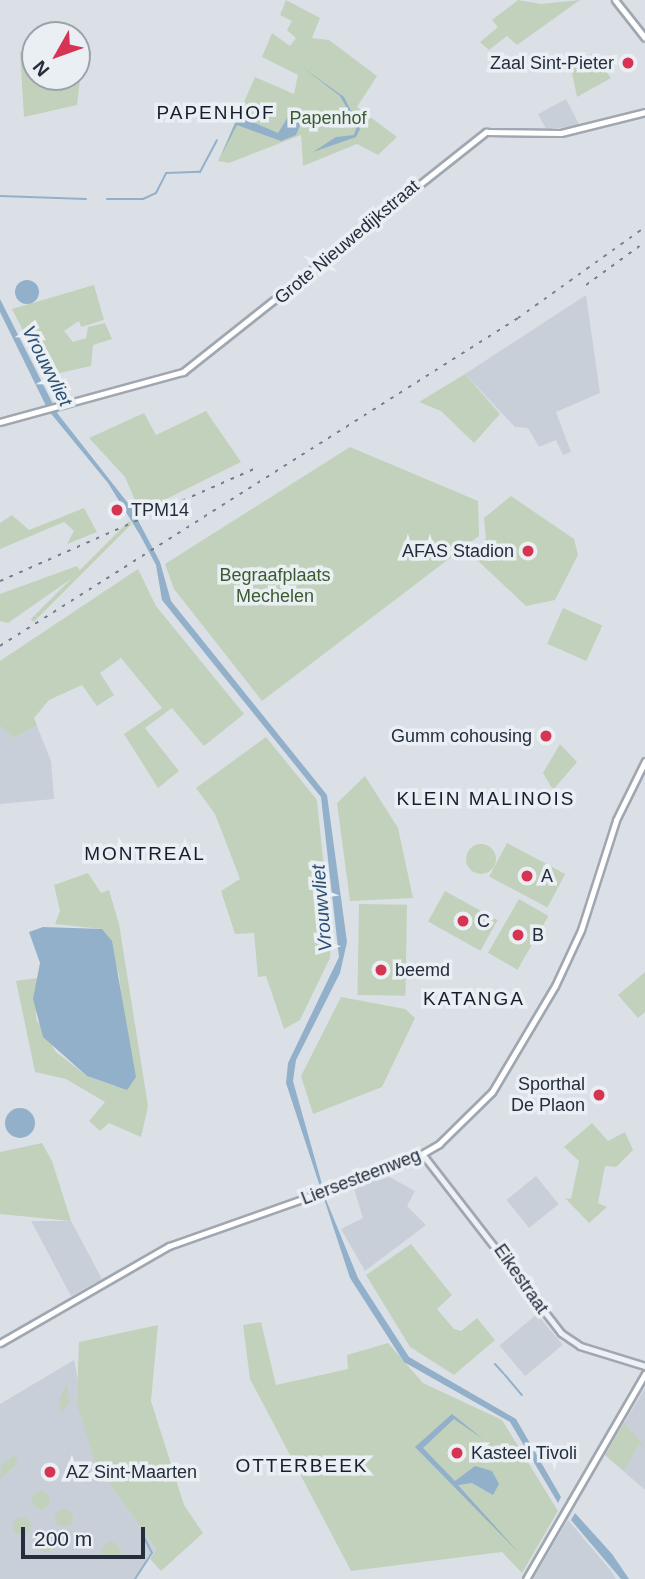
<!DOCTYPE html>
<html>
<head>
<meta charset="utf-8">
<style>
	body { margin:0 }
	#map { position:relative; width:645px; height:1579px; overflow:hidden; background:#dbe0e7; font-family:Helvetica,sans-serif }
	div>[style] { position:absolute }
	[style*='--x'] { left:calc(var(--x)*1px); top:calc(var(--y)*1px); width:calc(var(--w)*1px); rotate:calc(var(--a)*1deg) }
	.built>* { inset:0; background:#c9cfd9; transform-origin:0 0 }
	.green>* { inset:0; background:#c2d1bb; transform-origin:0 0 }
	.round { border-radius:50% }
	.water>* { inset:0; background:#92b0ca }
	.stream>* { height:2px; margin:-1px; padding:0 1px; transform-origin:1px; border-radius:1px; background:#92b0ca }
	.roads { filter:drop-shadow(2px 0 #a0a7b1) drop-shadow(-2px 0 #a0a7b1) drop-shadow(0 2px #a0a7b1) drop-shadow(0 -2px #a0a7b1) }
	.tertiary>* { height:5px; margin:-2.5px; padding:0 2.5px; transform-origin:2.5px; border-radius:2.5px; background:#eef0f5 }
	.secondary>* { height:5px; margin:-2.5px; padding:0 2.5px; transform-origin:2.5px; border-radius:2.5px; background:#fff }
	.rail>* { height:2px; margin-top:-1px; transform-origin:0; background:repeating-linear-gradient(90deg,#738091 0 3.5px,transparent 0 10.5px) }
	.dots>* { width:19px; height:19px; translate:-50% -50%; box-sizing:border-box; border:4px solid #eaeff4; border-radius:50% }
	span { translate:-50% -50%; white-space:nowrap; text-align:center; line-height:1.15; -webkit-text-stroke:7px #eaeff4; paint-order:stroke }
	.poi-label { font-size:18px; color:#242e3d }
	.right { translate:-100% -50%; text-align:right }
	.left { translate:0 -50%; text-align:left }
	.park-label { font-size:18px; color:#3a5a30 }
	.street-label { font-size:18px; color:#242e3d }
	.neighbourhood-label { font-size:19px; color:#171f2e; letter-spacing:2px }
	.water-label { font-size:19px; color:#2c4f74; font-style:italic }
	.north { position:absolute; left:21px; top:21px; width:70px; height:70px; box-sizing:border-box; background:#eaeff4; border:2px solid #9ba2ab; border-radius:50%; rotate:230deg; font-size:19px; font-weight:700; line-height:28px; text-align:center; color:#242e3d }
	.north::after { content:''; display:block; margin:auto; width:24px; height:32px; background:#d73454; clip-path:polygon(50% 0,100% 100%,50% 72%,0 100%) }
	.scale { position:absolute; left:21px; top:1527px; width:124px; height:32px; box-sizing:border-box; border:4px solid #242e3d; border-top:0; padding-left:9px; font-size:21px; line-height:24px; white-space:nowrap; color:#242e3d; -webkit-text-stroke:5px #eaeff4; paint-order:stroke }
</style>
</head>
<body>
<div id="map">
	<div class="built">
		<i style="clip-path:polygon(566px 99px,580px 126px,546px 129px,538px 114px)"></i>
		<i style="clip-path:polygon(586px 295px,600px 393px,556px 412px,571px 452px,563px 455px,556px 440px,539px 447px,528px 428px,515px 427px,465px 374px)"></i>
		<i style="clip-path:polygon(0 726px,13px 738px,37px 726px,51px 761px,54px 799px,0 804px)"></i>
		<i style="clip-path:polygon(384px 1174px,415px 1191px,407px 1206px,426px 1225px,365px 1271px,341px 1229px,363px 1218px,353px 1186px)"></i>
		<i style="left:536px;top:1176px;width:36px;height:38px;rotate:51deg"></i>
		<i style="clip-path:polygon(31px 1221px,71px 1221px,102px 1279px,71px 1296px)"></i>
		<i style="left:537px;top:1314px;width:40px;height:49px;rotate:50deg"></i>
		<i style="clip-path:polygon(74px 1360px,95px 1463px,156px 1549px,135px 1579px,0 1579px,0 1404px)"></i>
		<i style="clip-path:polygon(645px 1388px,645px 1490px,605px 1455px)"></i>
		<i style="clip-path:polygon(568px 1520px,612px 1572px,616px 1579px,533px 1579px)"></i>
	</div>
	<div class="green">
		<i style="clip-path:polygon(286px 0,320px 18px,312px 38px,329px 40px,377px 76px,357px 107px,397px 137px,378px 155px,357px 144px,303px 166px,301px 135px,229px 163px,218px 161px,255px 77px,294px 94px,298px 75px,262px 57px,272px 33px,290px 46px,296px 38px,287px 30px,292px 21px,280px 15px)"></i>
		<i style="clip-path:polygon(518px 0,541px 4px,580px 0,517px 45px,507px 36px,489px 50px,480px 42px,498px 27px,492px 20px)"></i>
		<i style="clip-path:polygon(35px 51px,35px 77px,77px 77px,77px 54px,92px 54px,81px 72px,77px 105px,24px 117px,20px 52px)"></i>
		<i style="clip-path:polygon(593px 53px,611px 78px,577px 97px,571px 68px)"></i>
		<i style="clip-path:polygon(94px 285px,104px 320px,81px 327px,79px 321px,64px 331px,73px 342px,86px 338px,88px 327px,105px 323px,112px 339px,93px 345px,91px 366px,46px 376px,12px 309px)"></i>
		<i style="clip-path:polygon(465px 374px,500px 414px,474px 443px,441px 411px,419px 402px)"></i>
		<i style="clip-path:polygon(206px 411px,241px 462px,140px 512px,125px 477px,89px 438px,144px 413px,156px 435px)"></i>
		<i style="clip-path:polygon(350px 447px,478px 501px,479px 536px,262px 701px,174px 589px,165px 564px)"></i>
		<i style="clip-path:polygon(511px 496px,574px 539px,578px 555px,555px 600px,526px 606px,476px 559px,486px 538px,484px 518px)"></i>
		<i style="clip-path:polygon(84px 508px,97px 532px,67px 544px,74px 531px,64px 522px,0 549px,0 523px,12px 515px,29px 530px)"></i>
		<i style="left:129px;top:521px;width:4px;height:139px;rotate:45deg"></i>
		<i style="clip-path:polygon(77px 566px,81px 572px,8px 623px,0 621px,0 594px)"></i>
		<i style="clip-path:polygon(138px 569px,156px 606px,244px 714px,204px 746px,172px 708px,145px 728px,179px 771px,158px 788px,124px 734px,162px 708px,121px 658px,100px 673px,114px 695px,97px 706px,82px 685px,49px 700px,34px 718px,37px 726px,13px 738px,0 726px,0 661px)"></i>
		<i style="left:563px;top:608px;width:43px;height:39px;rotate:24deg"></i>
		<i style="clip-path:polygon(266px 737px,317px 800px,331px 937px,330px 958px,300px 1020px,284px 1029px,266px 976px,258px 977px,254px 933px,235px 934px,221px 891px,240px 879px,215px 814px,196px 788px)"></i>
		<i style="clip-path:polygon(560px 744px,577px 762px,553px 790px,543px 773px)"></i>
		<i style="clip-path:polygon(365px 776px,398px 828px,413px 898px,350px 901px,337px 803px)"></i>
		<i style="left:507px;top:843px;width:66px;height:38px;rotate:28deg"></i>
		<i class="round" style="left:466px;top:844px;width:30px;height:30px"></i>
		<i style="clip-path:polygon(88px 873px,101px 893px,109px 890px,119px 924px,148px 1106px,141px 1137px,109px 1123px,100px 1131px,89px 1121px,105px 1102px,66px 1079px,35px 1072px,16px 981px,37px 978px,36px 1019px,56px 1052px,87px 1076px,115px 1086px,123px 1012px,119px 974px,102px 929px,55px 924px,60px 911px,54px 885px)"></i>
		<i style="left:445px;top:891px;width:60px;height:35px;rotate:29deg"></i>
		<i style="left:519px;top:899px;width:34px;height:62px;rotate:30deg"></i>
		<i style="left:359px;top:904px;width:48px;height:91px;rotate:1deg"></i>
		<i style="clip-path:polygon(645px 972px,645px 1012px,638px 1018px,618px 995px)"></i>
		<i style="clip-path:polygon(341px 997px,405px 1009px,415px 1018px,382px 1087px,313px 1114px,301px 1076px)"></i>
		<i style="clip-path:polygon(592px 1123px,608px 1141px,625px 1132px,633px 1150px,616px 1167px,605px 1166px,598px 1203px,607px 1207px,589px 1223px,565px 1198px,571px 1199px,579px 1161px,564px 1147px)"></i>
		<i style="clip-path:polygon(42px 1143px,52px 1161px,71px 1221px,0 1214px,0 1152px)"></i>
		<i style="clip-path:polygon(411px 1244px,452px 1295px,437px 1309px,454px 1329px,461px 1331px,477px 1318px,495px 1340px,454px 1375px,410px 1347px,366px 1275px)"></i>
		<i style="clip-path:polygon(261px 1322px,276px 1385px,348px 1369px,347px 1355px,388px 1343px,423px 1383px,502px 1420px,558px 1511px,522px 1573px,502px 1552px,351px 1571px,250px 1379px,243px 1325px)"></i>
		<i style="clip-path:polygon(158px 1325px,151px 1401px,184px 1505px,203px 1533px,161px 1571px,150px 1559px,156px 1549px,95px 1463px,78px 1407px,78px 1367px,79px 1342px)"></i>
		<i style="clip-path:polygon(67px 1382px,69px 1402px,62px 1413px,59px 1400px)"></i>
		<i style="clip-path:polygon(624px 1423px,645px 1447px,639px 1444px,624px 1471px,605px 1455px)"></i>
		<i style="clip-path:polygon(14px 1455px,18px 1462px,0 1479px,1px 1465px)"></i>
		<i class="round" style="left:32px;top:1491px;width:18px;height:18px"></i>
		<i class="round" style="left:55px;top:1509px;width:18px;height:18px"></i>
		<i class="round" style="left:13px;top:1517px;width:18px;height:18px"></i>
		<i class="round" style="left:37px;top:1534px;width:18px;height:18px"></i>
		<i class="round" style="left:102px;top:1542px;width:18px;height:18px"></i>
	</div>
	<div class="water">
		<i style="clip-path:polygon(302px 67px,344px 97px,360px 129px,356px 137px,313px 152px,336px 137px,354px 135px,357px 126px,340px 96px)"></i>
		<i style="clip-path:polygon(291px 112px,301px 123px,296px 135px,281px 141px,237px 125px,221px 156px,238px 116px,278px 133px)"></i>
		<i class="round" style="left:15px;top:280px;width:24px;height:24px"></i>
		<i style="clip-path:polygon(0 299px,58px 414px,131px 507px,160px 562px,171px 601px,327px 795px,347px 942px,340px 973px,296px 1060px,293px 1081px,327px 1202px,358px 1278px,409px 1357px,516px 1419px,561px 1497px,558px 1503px,510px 1422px,404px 1362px,350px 1278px,286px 1083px,288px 1063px,339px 957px,321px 797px,162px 600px,156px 565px,140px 535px,108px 483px,48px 410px,0 312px)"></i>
		<i style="clip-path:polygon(43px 927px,102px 929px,112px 941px,136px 1077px,127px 1090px,87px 1076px,43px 1037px,33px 999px,40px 963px,29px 932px)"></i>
		<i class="round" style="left:5px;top:1108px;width:30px;height:30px"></i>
		<i style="clip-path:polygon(452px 1414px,483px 1439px,454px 1419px,423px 1448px,455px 1481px,475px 1466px,492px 1471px,499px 1484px,493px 1495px,472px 1483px,458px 1485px,521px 1555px,415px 1447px)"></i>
		<i style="clip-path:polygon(575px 1513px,612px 1554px,629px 1579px,621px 1579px,571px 1520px)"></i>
	</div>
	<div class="stream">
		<i style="--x:0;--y:196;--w:86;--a:2"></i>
		<i style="--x:107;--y:199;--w:36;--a:0"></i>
		<i style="--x:143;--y:199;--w:14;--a:-25"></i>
		<i style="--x:156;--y:193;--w:22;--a:-63"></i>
		<i style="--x:166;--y:173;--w:34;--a:-2"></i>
		<i style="--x:200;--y:172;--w:36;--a:-62"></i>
		<i style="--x:495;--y:1364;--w:13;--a:48"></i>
		<i style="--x:505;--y:1375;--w:26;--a:50"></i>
		<i style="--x:135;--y:1579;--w:31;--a:-57"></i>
		<i style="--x:152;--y:1553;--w:18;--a:-117"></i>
	</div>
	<div class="roads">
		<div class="tertiary">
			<i style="--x:423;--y:1155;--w:225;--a:52.2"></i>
			<i style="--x:561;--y:1333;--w:23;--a:34"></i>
			<i style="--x:580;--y:1346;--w:68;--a:17.1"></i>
		</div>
		<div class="secondary">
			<i style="--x:615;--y:0;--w:48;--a:51.7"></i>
			<i style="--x:0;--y:422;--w:190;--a:-15.3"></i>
			<i style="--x:183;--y:372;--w:387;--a:-38.4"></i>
			<i style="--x:486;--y:132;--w:75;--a:0.8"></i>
			<i style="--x:561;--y:133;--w:87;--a:-14"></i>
			<i style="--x:0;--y:1343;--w:195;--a:-29.9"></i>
			<i style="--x:169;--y:1246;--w:253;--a:-19.4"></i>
			<i style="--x:408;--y:1162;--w:36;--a:-30"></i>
			<i style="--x:439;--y:1144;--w:74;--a:-44.5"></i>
			<i style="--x:492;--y:1092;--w:123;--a:-59.3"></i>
			<i style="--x:555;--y:986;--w:62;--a:-65.1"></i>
			<i style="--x:581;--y:930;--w:115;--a:-72.3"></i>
			<i style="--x:616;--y:820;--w:66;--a:-63.8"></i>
			<i style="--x:526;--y:1579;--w:237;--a:-59.9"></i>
		</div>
	</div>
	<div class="rail">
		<i style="--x:586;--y:285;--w:73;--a:-36.1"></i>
		<i style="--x:0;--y:581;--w:280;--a:-23.8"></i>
		<i style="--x:0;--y:646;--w:613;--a:-32.34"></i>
		<i style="--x:518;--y:318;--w:156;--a:-35.6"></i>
	</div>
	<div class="dots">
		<i style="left:628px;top:63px;background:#d73454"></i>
		<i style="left:117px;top:510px;background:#d73454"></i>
		<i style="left:528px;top:551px;background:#d73454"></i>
		<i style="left:546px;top:736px;background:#d73454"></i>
		<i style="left:527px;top:876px;background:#d73454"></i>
		<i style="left:463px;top:921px;background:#d73454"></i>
		<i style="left:518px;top:935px;background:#d73454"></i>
		<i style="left:381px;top:970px;background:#d73454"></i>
		<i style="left:599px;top:1095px;background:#d73454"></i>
		<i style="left:457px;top:1453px;background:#d73454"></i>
		<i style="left:50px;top:1472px;background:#d73454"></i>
	</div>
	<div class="poi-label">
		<span class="right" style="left:614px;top:63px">Zaal Sint-Pieter</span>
		<span class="left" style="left:131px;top:510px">TPM14</span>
		<span class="right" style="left:514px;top:551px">AFAS Stadion</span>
		<span class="right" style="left:532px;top:736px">Gumm cohousing</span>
		<span class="left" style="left:541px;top:876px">A</span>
		<span class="left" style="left:477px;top:921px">C</span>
		<span class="left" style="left:532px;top:935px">B</span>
		<span class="left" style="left:395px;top:970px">beemd</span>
		<span class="right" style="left:585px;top:1095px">Sporthal<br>De Plaon</span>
		<span class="left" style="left:471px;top:1453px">Kasteel Tivoli</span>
		<span class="left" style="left:66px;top:1472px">AZ Sint-Maarten</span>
	</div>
	<div class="park-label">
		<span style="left:328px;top:118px">Papenhof</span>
		<span style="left:275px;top:586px">Begraafplaats<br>Mechelen</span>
	</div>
	<div class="street-label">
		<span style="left:347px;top:242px;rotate:-40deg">Grote Nieuwedijkstraat</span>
		<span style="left:361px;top:1177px;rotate:-21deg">Liersesteenweg</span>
		<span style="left:521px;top:1279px;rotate:55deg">Eikestraat</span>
	</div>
	<div class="neighbourhood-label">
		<span style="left:216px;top:113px">PAPENHOF</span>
		<span style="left:486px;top:799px">KLEIN MALINOIS</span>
		<span style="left:145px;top:854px">MONTREAL</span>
		<span style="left:474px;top:999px">KATANGA</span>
		<span style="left:302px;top:1466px">OTTERBEEK</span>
	</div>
	<div class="water-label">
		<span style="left:47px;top:366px;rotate:63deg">Vrouwvliet</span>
		<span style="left:322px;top:908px;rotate:-95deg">Vrouwvliet</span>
	</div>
	<div class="north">N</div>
	<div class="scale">200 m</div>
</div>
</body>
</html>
